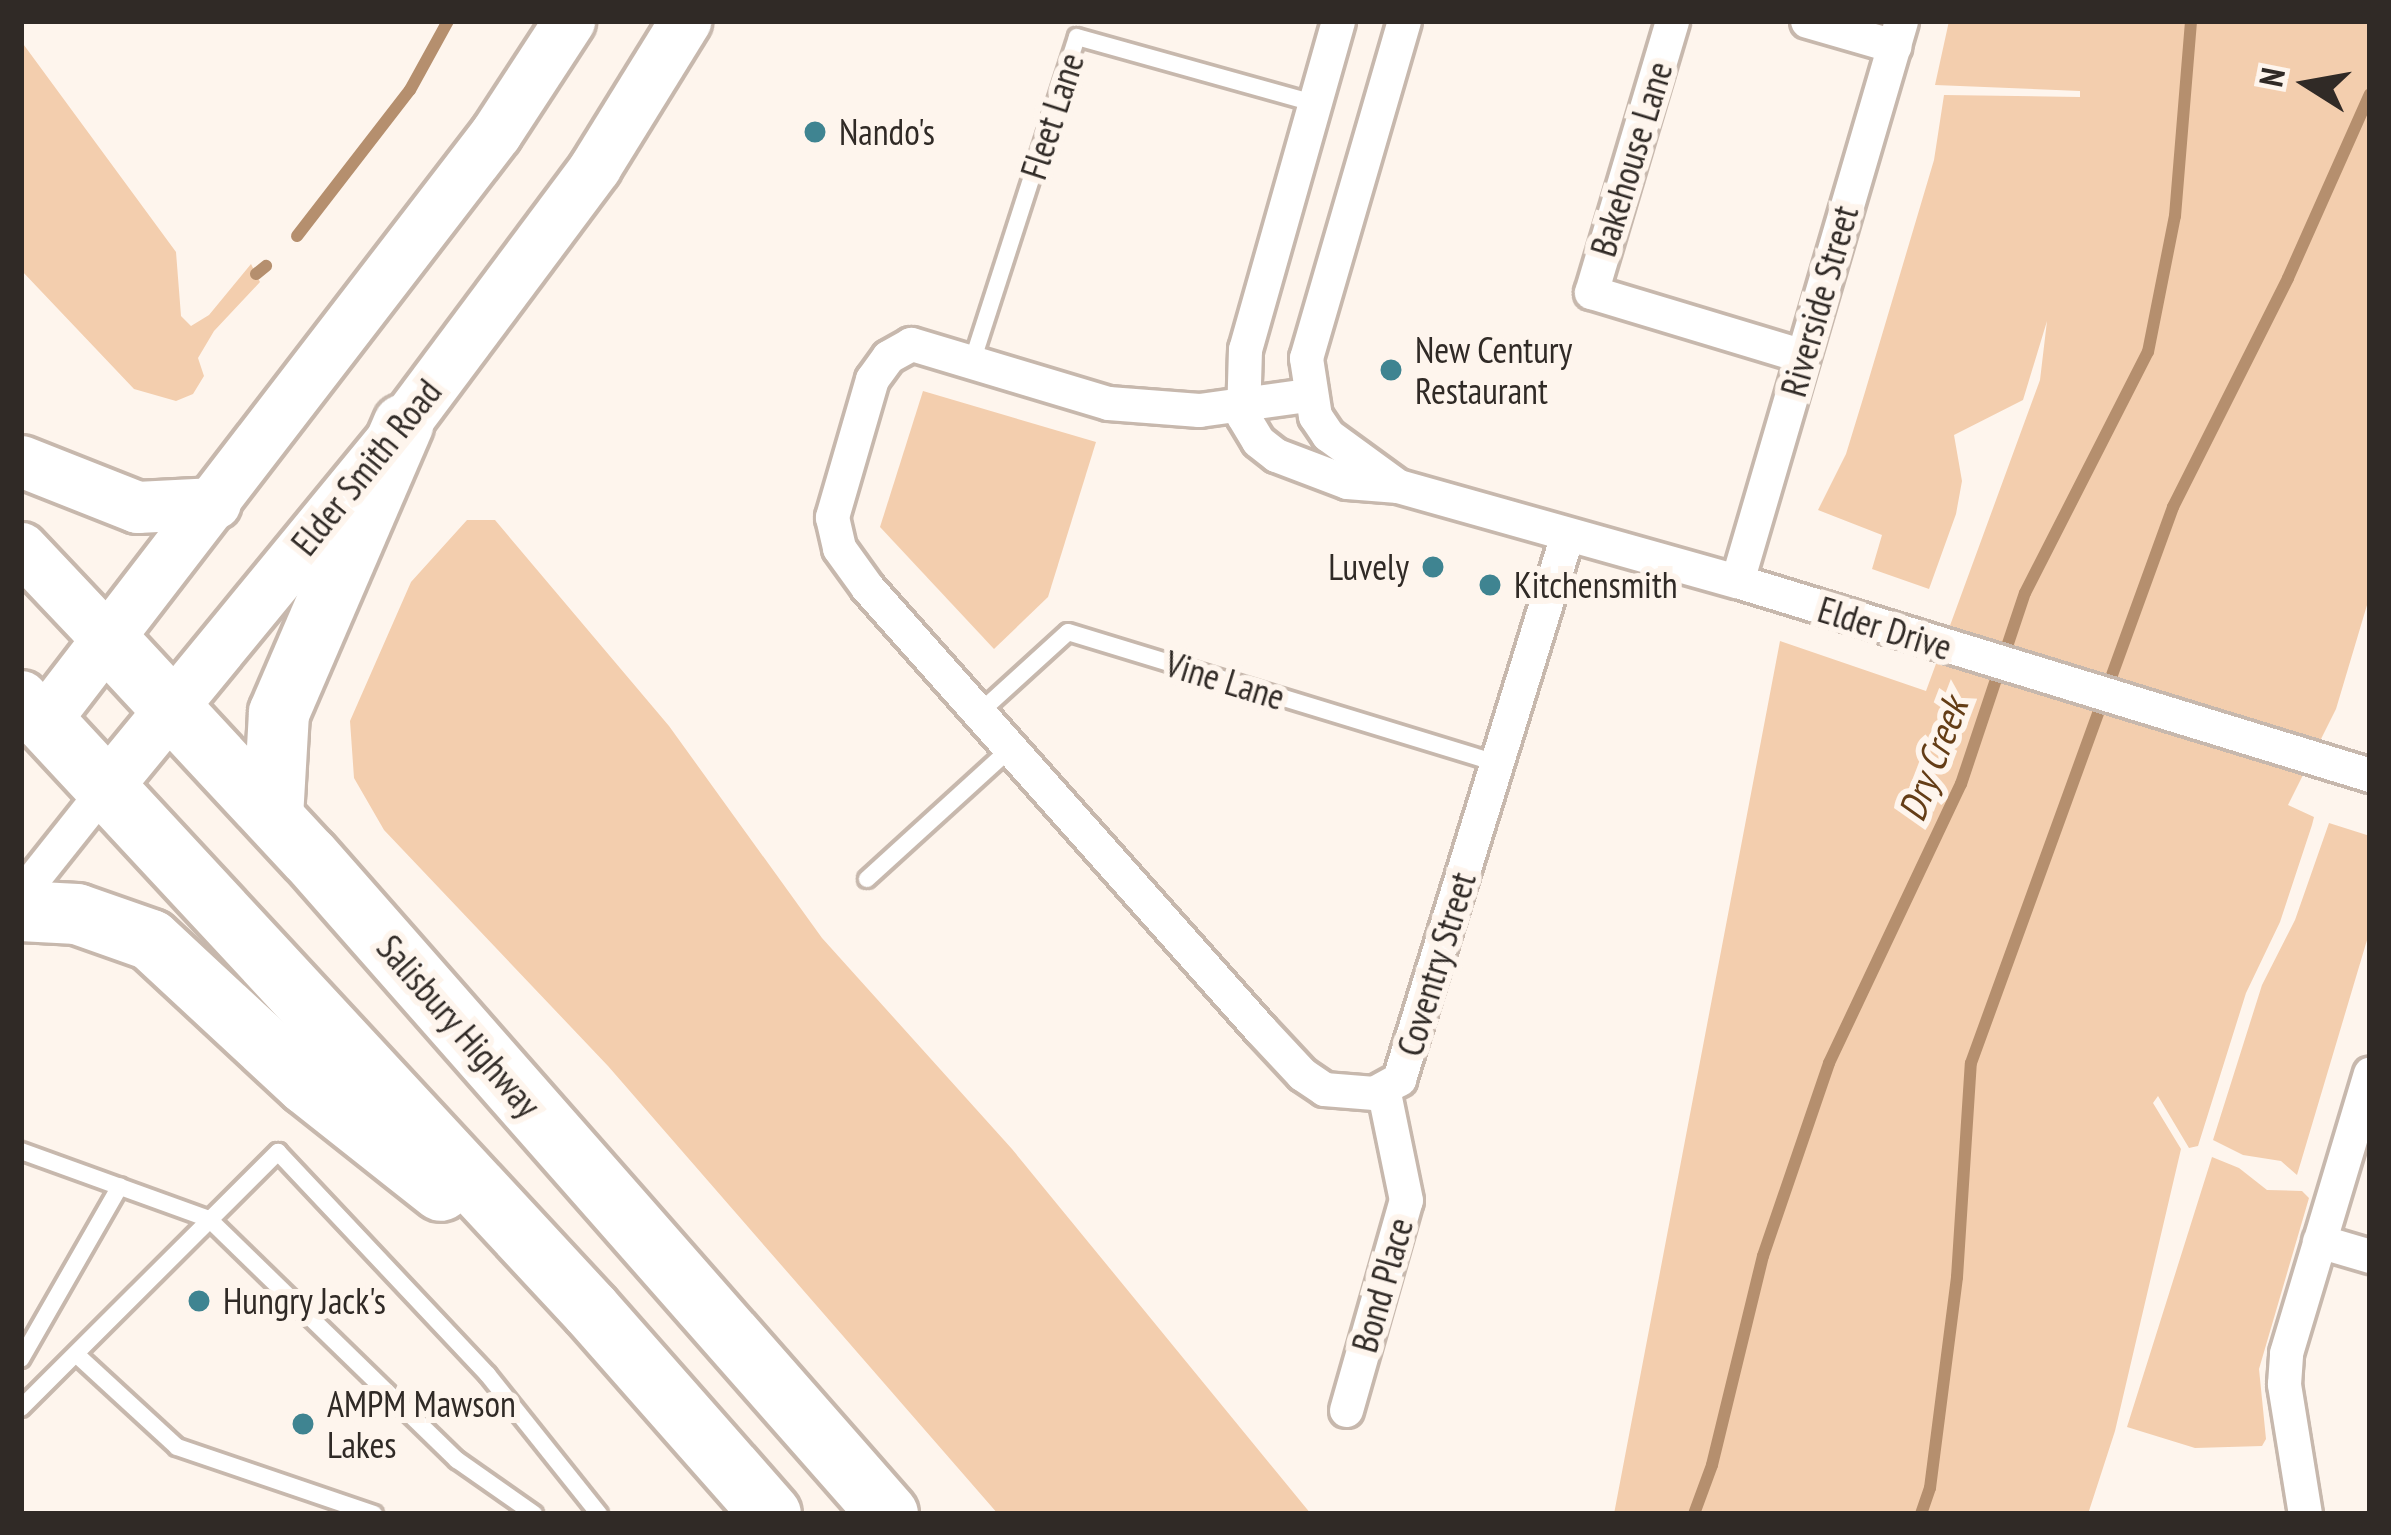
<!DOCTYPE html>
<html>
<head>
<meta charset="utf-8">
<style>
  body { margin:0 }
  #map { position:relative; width:2391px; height:1535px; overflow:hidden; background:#fef5ed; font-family:"PT Sans Narrow",sans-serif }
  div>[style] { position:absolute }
  .green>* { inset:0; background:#f3ceae }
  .stream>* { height:12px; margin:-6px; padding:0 6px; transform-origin:6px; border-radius:6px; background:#b58f6e }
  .roads { filter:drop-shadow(3px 0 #c7b8ad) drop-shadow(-3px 0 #c7b8ad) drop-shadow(0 3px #c7b8ad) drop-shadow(0 -3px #c7b8ad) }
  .lane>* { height:16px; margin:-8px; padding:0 8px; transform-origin:8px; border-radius:8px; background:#fff }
  .street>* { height:33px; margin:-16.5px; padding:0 16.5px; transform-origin:16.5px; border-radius:16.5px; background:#fff }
  .primary>* { height:51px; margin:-25.5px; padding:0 25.5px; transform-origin:25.5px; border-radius:25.5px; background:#fff }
  .highway>* { height:60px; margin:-30px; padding:0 30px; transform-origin:30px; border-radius:30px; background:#fff }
  .dots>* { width:33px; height:33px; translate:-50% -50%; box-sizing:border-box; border:6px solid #fef5ed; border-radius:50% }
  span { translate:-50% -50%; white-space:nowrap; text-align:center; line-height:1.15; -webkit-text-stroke:12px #fef5ed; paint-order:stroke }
  .street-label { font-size:36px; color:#302a26 }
  .poi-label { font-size:36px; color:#302a26 }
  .left { translate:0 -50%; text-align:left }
  .right { translate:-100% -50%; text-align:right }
  .water-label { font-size:39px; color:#643d16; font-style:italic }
  .frame { position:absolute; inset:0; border:24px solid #302a26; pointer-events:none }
  .north { position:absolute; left:2247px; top:24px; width:120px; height:120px; -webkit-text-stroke:9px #fef5ed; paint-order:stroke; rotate:281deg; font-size:33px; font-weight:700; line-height:48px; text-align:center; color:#302a26 }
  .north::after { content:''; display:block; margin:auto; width:42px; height:54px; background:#302a26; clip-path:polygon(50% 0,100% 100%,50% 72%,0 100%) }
</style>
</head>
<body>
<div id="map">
  <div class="green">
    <div style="clip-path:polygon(1949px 21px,2370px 21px,2370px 595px,2336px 709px,2288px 805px,2314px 817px,2312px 825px,2280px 922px,2246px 993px,2198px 1146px,2189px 1148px,2158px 1096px,2153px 1103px,2181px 1149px,2115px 1431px,2088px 1514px,1614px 1514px,1780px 641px,1926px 691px,2040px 380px,2047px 321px,2023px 400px,1954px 435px,1962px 481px,1956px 514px,1929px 589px,1872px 569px,1882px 535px,1818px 510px,1846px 454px,1865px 392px,1934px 160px,1944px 95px,2080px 97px,2080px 91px,1935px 85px)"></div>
    <div style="clip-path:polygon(21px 41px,176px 252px,181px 316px,191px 326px,209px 315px,251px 264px,260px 282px,214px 331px,198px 358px,204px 376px,193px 394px,176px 401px,134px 389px,21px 270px)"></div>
    <div style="clip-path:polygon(923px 391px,1096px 442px,1048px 597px,994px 649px,880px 527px)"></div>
    <div style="clip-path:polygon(467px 520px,495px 520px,669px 726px,822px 938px,1012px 1149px,1311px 1514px,998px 1514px,608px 1066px,384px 830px,354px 778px,350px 721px,411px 582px)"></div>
    <div style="clip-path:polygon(2329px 823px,2370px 836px,2370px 930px,2297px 1175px,2281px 1161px,2243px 1155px,2213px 1140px,2262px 985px,2295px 920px)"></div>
    <div style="clip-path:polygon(2212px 1157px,2239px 1168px,2267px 1190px,2302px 1191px,2309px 1198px,2259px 1369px,2266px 1439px,2262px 1446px,2195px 1448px,2127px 1427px)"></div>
  </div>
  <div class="stream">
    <div style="left:297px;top:236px;width:185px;rotate:-52.3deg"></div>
    <div style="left:410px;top:90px;width:79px;rotate:-61.2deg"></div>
    <div style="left:256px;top:274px;width:13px;rotate:-39deg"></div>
    <div style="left:1694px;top:1514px;width:52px;rotate:-69.8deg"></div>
    <div style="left:1712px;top:1465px;width:215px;rotate:-76.3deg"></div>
    <div style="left:1763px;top:1256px;width:204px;rotate:-71.1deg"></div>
    <div style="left:1829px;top:1063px;width:309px;rotate:-64.7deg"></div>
    <div style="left:1961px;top:784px;width:201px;rotate:-71.5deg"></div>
    <div style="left:2025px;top:593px;width:271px;rotate:-63deg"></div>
    <div style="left:2148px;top:352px;width:139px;rotate:-78.8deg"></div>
    <div style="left:2175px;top:216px;width:196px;rotate:-85.3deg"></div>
    <div style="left:1921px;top:1514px;width:28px;rotate:-71deg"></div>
    <div style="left:1930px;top:1488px;width:213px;rotate:-82.7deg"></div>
    <div style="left:1957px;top:1277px;width:214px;rotate:-86.3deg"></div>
    <div style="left:1971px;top:1063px;width:592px;rotate:-70.03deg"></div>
    <div style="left:2173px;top:507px;width:256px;rotate:-63.3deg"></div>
    <div style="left:2288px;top:278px;width:201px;rotate:-66deg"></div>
  </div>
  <div class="roads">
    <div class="lane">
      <div style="left:973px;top:359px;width:338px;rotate:-72.1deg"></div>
      <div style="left:1077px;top:37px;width:245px;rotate:15.6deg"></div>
      <div style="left:979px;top:713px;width:120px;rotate:-42.3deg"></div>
      <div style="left:1068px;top:632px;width:449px;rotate:17deg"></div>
      <div style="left:867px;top:879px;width:193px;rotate:-42.3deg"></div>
      <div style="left:21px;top:1151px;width:200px;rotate:19.9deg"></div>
      <div style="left:209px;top:1219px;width:346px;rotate:44.2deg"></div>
      <div style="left:457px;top:1460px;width:94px;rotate:35deg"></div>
      <div style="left:76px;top:1354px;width:137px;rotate:42.6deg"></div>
      <div style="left:177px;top:1447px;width:208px;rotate:18.8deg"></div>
      <div style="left:21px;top:1359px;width:199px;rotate:-60.2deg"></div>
      <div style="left:21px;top:1408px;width:363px;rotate:-44.9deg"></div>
      <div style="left:278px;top:1152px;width:306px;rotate:46.7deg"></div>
      <div style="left:488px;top:1375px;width:178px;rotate:51.4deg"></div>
    </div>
    <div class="street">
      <div style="left:1338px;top:21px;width:341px;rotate:105.8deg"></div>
      <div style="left:1245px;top:349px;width:67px;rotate:91.7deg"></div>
      <div style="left:1243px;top:416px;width:29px;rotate:59deg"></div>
      <div style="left:1258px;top:441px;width:23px;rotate:38deg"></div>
      <div style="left:1276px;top:455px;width:76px;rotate:20.8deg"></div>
      <div style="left:1347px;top:482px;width:51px;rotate:4.5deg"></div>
      <div style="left:1398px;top:486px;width:352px;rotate:15.7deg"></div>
      <div style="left:1737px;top:581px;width:662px;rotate:17.04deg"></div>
      <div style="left:1672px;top:21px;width:283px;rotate:106.6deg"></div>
      <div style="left:1591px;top:292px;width:221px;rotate:16.8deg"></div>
      <div style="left:1807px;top:21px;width:91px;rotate:16deg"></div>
      <div style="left:1307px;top:395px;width:109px;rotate:172.1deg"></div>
      <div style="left:1199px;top:410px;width:91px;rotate:-175.6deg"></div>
      <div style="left:1108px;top:403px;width:206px;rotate:-163.3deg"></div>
      <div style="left:911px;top:344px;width:26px;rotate:151deg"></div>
      <div style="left:888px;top:357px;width:27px;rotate:126deg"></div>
      <div style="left:872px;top:379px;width:144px;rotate:106.2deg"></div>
      <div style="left:832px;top:517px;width:32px;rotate:77deg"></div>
      <div style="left:839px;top:548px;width:48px;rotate:54.3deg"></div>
      <div style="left:867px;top:587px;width:591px;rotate:48.36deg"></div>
      <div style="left:1260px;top:1029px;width:62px;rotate:47deg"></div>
      <div style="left:1302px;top:1074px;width:27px;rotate:34deg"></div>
      <div style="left:1324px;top:1089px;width:50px;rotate:4.6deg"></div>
      <div style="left:1374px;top:1093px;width:29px;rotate:-29deg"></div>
      <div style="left:1399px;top:1079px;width:569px;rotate:-72.84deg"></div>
      <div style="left:1398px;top:486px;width:87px;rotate:-143.9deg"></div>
      <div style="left:1328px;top:435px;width:23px;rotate:-124deg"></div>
      <div style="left:1315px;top:416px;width:59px;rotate:-98.8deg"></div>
      <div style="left:1306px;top:358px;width:351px;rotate:-73.8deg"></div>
      <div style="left:1737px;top:581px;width:584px;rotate:-73.68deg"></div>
      <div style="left:21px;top:894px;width:137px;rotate:-51.5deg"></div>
      <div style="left:2319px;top:1241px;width:53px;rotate:16.4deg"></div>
      <div style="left:1346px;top:1410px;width:218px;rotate:-74.1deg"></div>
      <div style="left:1406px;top:1200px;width:114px;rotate:-101.6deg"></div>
      <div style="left:2305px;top:1514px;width:132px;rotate:-99.2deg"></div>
      <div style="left:2284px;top:1384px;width:31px;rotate:-86deg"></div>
      <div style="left:2286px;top:1353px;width:292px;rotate:-73.3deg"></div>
    </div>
    <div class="primary">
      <div style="left:21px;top:461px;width:125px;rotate:21.6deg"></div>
      <div style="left:137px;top:507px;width:78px;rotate:-2.9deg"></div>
      <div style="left:21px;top:548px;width:127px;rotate:46.6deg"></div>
      <div style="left:21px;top:696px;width:34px;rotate:47deg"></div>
      <div style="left:44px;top:721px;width:742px;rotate:-52.45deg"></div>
      <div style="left:496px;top:133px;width:134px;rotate:-56.9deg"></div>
      <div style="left:106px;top:787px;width:468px;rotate:-50.6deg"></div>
      <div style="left:403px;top:425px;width:322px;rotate:-53.3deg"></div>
      <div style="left:595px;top:167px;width:172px;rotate:-58.3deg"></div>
    </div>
    <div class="highway">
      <div style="left:108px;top:640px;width:296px;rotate:47.1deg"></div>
      <div style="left:310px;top:857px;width:875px;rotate:48.66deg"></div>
      <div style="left:44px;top:721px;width:804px;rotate:47.12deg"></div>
      <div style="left:591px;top:1310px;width:272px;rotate:48.6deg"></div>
      <div style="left:273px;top:817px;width:104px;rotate:-86.7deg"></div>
      <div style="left:279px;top:713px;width:314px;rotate:-66.7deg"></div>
      <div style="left:21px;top:911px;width:56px;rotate:3.1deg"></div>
      <div style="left:77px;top:914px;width:78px;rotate:19.4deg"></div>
      <div style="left:151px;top:940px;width:212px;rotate:42.9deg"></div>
      <div style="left:306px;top:1084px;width:172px;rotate:38.4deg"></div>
    </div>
  </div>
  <div class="dots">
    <div style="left:815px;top:132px;background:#3f8491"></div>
    <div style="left:1391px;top:370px;background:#3f8491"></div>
    <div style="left:1433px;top:567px;background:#3f8491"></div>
    <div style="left:1490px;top:585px;background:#3f8491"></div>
    <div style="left:199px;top:1301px;background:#3f8491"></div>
    <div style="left:303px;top:1424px;background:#3f8491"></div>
  </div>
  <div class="street-label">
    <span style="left:1052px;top:116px;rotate:-72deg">Fleet Lane</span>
    <span style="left:1631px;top:159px;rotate:-73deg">Bakehouse Lane</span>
    <span style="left:1819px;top:301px;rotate:-74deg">Riverside Street</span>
    <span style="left:366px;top:467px;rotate:-51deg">Elder Smith Road</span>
    <span style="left:1885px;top:628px;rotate:17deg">Elder Drive</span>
    <span style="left:1225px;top:680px;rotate:17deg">Vine Lane</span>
    <span style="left:1436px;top:964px;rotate:-73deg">Coventry Street</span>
    <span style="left:459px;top:1026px;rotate:49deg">Salisbury Highway</span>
    <span style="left:1382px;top:1285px;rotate:-74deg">Bond Place</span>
  </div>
  <div class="poi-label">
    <span class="left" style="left:839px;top:132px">Nando's</span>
    <span class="left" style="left:1415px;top:370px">New Century<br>Restaurant</span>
    <span class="right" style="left:1409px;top:567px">Luvely</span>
    <span class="left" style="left:1514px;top:585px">Kitchensmith</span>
    <span class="left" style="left:223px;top:1301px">Hungry Jack's</span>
    <span class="left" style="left:327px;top:1424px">AMPM Mawson<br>Lakes</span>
  </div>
  <div class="water-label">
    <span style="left:1933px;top:759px;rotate:-69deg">Dry Creek</span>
  </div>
  <div class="frame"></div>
  <div class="north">N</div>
</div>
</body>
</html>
